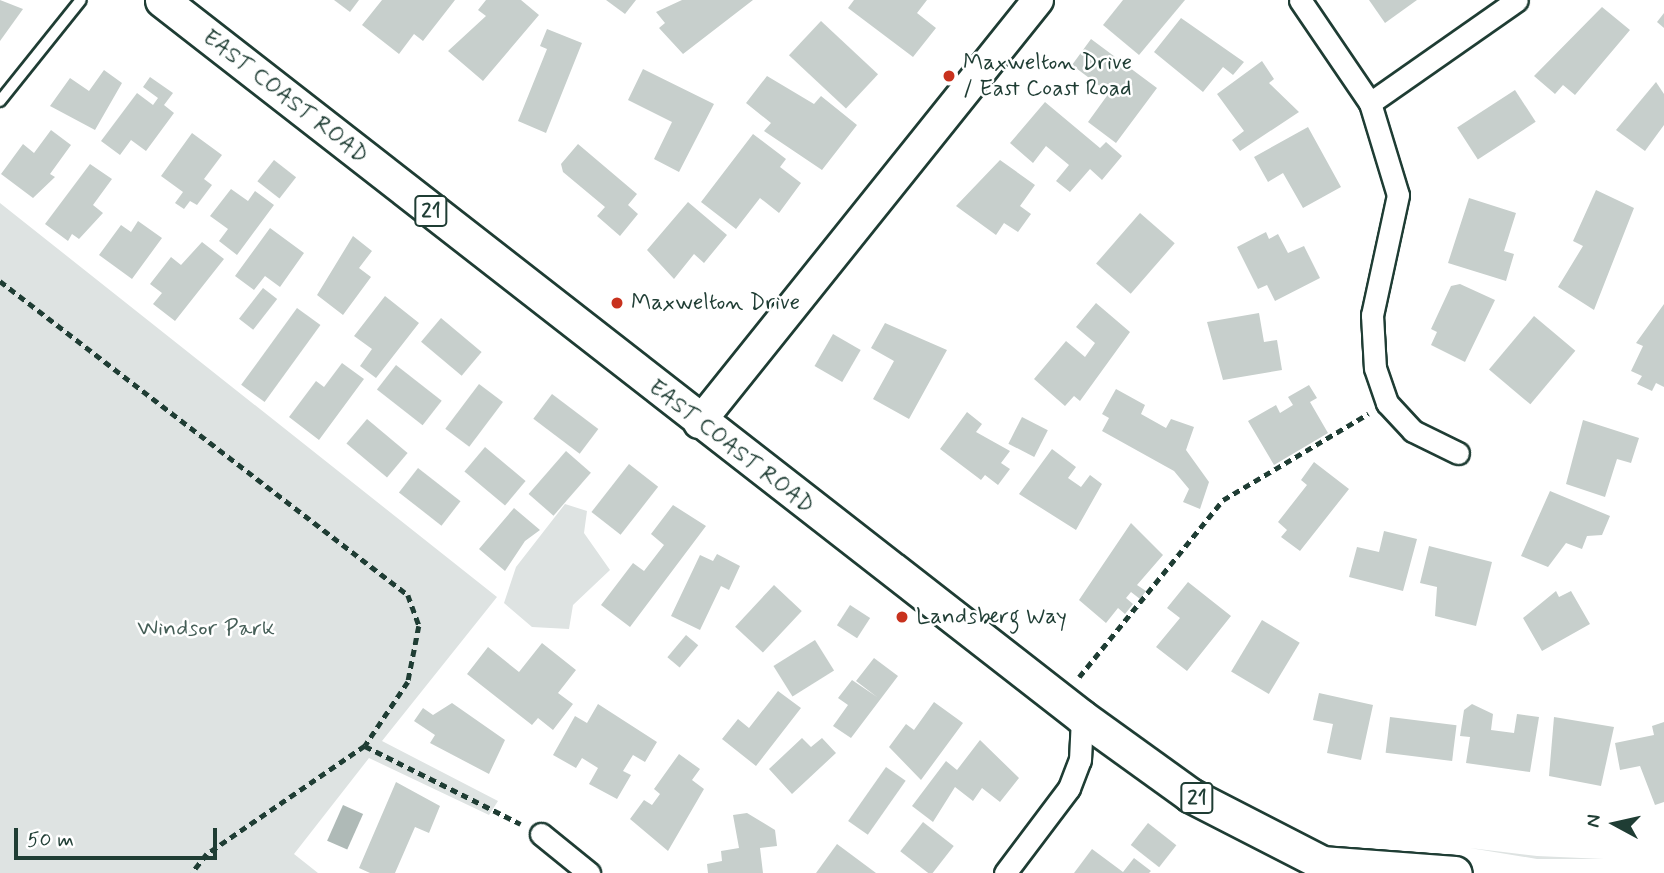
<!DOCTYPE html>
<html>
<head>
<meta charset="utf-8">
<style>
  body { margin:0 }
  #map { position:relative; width:1664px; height:873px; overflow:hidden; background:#fff; font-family:Mynerve,sans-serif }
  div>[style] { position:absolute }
  .green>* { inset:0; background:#dee3e2 }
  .water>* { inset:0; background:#afbab7; transform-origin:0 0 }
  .building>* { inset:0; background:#c7cfcc; transform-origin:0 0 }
  .path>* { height:4.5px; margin-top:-2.25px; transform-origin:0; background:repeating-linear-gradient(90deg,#1f3d34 0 7px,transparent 0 12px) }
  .roads { filter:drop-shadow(2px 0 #1f3d34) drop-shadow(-2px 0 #1f3d34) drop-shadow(0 2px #1f3d34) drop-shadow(0 -2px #1f3d34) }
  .lane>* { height:10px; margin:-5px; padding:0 5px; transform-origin:5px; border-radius:5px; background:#fff }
  .street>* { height:21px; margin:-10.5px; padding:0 10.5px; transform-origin:10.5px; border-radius:10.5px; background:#fff }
  .secondary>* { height:30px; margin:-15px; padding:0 15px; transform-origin:15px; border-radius:15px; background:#fff }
  .primary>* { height:33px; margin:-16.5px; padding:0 16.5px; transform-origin:16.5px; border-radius:16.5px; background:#fff }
  .dots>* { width:19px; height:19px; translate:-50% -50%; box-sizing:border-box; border:4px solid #fff; border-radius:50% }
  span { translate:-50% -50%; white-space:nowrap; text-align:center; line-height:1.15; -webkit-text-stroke:5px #fff; paint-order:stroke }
  .shield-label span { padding:2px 5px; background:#fff; border:2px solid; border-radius:5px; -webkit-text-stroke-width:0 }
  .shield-label { font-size:21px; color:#1f3d34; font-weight:700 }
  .poi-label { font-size:23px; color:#1f3d34 }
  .left { translate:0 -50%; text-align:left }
  .street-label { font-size:23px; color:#1f3d34 }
  .park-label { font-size:23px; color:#455e57 }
  .north { position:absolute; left:1580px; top:789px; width:70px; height:70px; -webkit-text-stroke:5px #fff; paint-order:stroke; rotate:278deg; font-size:19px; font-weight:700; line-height:28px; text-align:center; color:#1f3d34 }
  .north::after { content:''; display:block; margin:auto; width:24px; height:32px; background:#1f3d34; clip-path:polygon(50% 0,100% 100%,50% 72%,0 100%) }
  .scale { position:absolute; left:14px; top:828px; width:203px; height:32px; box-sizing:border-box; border:4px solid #1f3d34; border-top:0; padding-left:9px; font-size:21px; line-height:24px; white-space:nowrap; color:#1f3d34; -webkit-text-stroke:5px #fff; paint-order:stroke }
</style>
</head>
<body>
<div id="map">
  <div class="green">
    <div style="clip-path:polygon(0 203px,497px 597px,382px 741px,498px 801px,489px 815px,369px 758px,294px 854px,318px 873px,0 873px)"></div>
    <div style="clip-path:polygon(565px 504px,587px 511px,584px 533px,610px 570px,573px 605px,569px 629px,532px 627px,504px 603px,516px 567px)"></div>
    <div style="clip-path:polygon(1470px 848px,1537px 856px,1604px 859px,1537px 859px)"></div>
  </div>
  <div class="water">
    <div style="left:343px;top:805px;width:22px;height:39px;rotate:24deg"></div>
  </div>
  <div class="building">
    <div style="clip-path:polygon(0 0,23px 9px,0 41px)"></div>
    <div style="clip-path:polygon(334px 0,359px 0,350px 12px)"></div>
    <div style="clip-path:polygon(382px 0,455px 0,423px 41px,414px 34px,399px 54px,362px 25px)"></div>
    <div style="clip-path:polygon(486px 0,521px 0,539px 15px,483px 81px,448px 51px,486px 16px,478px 10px)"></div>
    <div style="clip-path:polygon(606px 0,636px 0,625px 14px)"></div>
    <div style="clip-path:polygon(682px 0,753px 0,683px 54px,659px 28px,665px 23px,656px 12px)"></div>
    <div style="clip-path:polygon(854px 0,927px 0,917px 13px,936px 28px,913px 57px,848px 8px)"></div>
    <div style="clip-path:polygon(1123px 0,1185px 0,1139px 55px,1103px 25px)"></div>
    <div style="clip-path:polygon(1369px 0,1417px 0,1385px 23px)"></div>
    <div style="clip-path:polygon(1602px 7px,1630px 30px,1575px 95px,1563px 85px,1555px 94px,1534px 76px)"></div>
    <div style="clip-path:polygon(1664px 13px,1664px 28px,1657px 22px)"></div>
    <div style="clip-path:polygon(1181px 18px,1244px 62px,1233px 75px,1223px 67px,1203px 92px,1154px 52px)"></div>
    <div style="left:821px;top:21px;width:78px;height:47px;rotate:43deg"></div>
    <div style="clip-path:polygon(547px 29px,582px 43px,546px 133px,518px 121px,547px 49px,540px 46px)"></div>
    <div style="clip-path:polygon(1091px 39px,1157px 88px,1116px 143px,1088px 122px,1109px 93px,1072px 65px)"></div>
    <div style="clip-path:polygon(1262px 61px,1274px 79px,1269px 83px,1299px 112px,1240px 151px,1232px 140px,1244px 131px,1217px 94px)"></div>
    <div style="clip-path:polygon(643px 69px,714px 104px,679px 172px,654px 159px,672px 122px,628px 100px)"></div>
    <div style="clip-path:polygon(104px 70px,122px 83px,95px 130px,50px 106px,70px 78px,89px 91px)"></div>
    <div style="clip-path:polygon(767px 76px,814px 104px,821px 96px,857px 125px,822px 170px,764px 131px,771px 123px,746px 103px)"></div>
    <div style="clip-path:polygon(150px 77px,173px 93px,164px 105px,174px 113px,146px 151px,131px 140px,120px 155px,101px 141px,137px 93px,153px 105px,158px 98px,143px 87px)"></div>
    <div style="clip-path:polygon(1656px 82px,1664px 94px,1664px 125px,1645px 151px,1616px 130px)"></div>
    <div style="left:1515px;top:90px;width:38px;height:69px;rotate:57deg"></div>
    <div style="clip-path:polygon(1045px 102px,1100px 148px,1106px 142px,1122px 156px,1102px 180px,1090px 169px,1070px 192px,1056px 181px,1069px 165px,1046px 146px,1033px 163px,1010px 143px)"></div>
    <div style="clip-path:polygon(1308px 127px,1341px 187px,1303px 208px,1283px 173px,1268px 182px,1254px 157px)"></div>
    <div style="clip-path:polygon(51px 130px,71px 145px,50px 174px,55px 177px,33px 198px,1px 174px,23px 144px,34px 153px)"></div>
    <div style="clip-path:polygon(192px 133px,222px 155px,204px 179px,212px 185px,197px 205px,190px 201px,184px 209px,175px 203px,183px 192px,161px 176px)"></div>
    <div style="clip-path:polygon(753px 134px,786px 159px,780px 167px,801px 183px,779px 213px,760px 198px,736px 229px,701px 202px)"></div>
    <div style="clip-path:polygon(578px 144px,637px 194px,628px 205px,638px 214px,620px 236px,597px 216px,605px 207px,563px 172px,561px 164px)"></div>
    <div style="left:274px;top:160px;width:28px;height:27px;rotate:38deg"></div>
    <div style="clip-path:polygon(1000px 160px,1035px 185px,1020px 206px,1031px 214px,1018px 232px,1004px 223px,996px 235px,956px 206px)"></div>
    <div style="clip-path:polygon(90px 164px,112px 179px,93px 205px,103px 213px,79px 239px,72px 234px,68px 241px,45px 224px)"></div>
    <div style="clip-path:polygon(231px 189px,248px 201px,255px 191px,274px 205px,237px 255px,219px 241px,228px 229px,210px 216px)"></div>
    <div style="clip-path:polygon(1596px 190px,1634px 208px,1594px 310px,1558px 287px,1583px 246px,1573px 241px)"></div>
    <div style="clip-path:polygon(1469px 198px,1516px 213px,1504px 251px,1514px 254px,1506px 281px,1448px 263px)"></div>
    <div style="clip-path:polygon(688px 202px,727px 235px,704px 263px,694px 254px,674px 279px,647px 250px)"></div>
    <div style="left:1140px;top:213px;width:46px;height:67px;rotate:41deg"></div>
    <div style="clip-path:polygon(138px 221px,162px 238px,132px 279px,99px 255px,121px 225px,131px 232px)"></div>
    <div style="clip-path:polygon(270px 228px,304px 253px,280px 287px,265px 276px,254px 290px,235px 276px)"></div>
    <div style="clip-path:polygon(1266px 232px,1269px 239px,1278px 234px,1288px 253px,1304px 246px,1320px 278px,1275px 301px,1267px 285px,1258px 289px,1237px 247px)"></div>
    <div style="clip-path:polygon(353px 236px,372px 251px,359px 268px,371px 277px,343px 315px,317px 295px)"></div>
    <div style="clip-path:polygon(202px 242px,224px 259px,175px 321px,153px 304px,162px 293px,150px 284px,171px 257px,181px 265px)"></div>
    <div style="clip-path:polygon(1460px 284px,1495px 300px,1465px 362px,1431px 345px,1437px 332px,1431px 329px,1451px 286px)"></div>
    <div style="left:263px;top:288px;width:18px;height:39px;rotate:38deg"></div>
    <div style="clip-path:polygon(385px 296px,419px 323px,376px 378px,360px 366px,372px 349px,354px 336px)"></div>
    <div style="clip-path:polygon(1096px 303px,1130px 332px,1080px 401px,1074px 396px,1065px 406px,1034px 379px,1066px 341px,1085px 357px,1095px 343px,1076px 327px)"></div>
    <div style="clip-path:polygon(1664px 304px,1664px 387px,1656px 383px,1652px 391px,1637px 384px,1642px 376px,1631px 371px,1643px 346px,1636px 343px)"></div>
    <div style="left:297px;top:308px;width:29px;height:95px;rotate:36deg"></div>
    <div style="clip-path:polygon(1259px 313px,1264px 342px,1277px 340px,1282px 370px,1223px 380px,1207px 322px)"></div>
    <div style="left:1534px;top:316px;width:54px;height:70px;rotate:40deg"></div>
    <div style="left:441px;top:318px;width:53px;height:31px;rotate:40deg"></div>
    <div style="clip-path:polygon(885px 323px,947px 350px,909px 419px,873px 399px,894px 361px,871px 348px)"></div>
    <div style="left:833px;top:334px;width:32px;height:37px;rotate:30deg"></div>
    <div style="clip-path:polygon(342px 363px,364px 379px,319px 440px,289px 417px,316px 381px,324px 387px)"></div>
    <div style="left:396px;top:365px;width:58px;height:31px;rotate:38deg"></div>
    <div style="left:479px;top:384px;width:30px;height:56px;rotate:37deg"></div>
    <div style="clip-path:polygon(1309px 385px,1317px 398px,1310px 402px,1328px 433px,1274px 465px,1248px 421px,1276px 405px,1280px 413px,1293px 405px,1288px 397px)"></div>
    <div style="clip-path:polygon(1116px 389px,1145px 405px,1141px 414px,1166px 428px,1171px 419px,1194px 427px,1186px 450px,1209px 482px,1200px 509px,1183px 502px,1189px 489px,1174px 471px,1102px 431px,1109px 418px,1102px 414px)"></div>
    <div style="left:552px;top:394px;width:58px;height:31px;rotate:37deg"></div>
    <div style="clip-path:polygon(967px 412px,982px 424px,976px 432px,1010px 451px,1001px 463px,1010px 469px,998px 485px,985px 475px,981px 480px,940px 449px)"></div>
    <div style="left:1022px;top:417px;width:29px;height:30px;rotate:27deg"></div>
    <div style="left:367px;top:419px;width:53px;height:32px;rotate:40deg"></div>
    <div style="clip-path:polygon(1583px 420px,1639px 438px,1631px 463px,1617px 459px,1605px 497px,1566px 484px)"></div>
    <div style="left:485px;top:447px;width:53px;height:32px;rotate:40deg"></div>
    <div style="clip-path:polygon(1052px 449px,1076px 467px,1068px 478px,1081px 487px,1090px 475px,1102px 484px,1076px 530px,1019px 494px)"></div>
    <div style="left:566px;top:451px;width:33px;height:57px;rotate:41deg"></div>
    <div style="clip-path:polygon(1314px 462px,1349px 489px,1300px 551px,1281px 537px,1287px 530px,1278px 522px,1307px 485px,1301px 480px)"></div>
    <div style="left:629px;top:464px;width:37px;height:61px;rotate:38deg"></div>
    <div style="left:418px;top:468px;width:54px;height:31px;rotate:38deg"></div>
    <div style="clip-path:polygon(1550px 491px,1610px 516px,1602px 535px,1587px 536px,1582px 549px,1566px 543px,1548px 567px,1521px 556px)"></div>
    <div style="clip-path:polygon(673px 505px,706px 526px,630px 627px,601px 605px,633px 563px,644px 571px,664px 545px,651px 534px)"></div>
    <div style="clip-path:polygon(514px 508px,540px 530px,525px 541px,505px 571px,479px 549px)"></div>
    <div style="clip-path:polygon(1131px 523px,1163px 555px,1137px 585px,1146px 591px,1140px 599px,1131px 592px,1126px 598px,1133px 604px,1125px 614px,1118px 608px,1106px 623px,1079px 600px)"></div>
    <div style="clip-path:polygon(1384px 531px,1417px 539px,1403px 591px,1349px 577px,1357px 547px,1379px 552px)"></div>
    <div style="clip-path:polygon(1429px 546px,1492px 562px,1476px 626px,1435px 616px,1437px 587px,1420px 583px)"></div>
    <div style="clip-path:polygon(717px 554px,740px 566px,729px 590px,721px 586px,700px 630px,671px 616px,700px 555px,713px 561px)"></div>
    <div style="clip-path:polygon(1188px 582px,1231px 616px,1187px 671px,1156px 647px,1180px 618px,1167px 608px)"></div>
    <div style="left:774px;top:585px;width:38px;height:57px;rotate:43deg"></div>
    <div style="clip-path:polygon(1556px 591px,1559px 597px,1571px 591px,1590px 624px,1542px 651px,1523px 618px)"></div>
    <div style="left:850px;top:605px;width:24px;height:24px;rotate:33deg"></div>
    <div style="left:1262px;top:620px;width:44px;height:60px;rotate:31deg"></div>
    <div style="left:686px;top:635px;width:16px;height:29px;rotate:40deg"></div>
    <div style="left:815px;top:640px;width:36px;height:49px;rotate:58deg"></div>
    <div style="clip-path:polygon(542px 643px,576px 670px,558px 693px,573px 704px,553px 730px,538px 718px,532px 725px,467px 674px,488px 647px,519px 672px)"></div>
    <div style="clip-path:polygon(874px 658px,898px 676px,851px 738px,833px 726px,848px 705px,838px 698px,852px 680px,877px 697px,856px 681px)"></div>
    <div style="clip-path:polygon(778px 691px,801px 708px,756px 766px,722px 739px,738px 719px,749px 728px)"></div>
    <div style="clip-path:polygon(1319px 693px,1373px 705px,1361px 760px,1327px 753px,1333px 724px,1313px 720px)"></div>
    <div style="clip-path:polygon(934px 702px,963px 723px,921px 780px,889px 747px,906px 724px,914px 730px)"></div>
    <div style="clip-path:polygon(452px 703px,505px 740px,489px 774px,430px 743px,435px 735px,414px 721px,423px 708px,433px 715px)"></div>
    <div style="clip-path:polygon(598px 704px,657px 742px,645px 762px,633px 755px,623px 771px,631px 775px,617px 799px,589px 784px,598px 768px,582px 758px,576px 768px,553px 755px,575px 716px,587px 723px)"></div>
    <div style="clip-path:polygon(1472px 704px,1493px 714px,1491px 730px,1514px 733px,1517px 714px,1539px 717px,1530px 772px,1466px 763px,1470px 737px,1460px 736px,1464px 710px)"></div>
    <div style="left:1390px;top:717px;width:67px;height:36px;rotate:7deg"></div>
    <div style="clip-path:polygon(1554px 717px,1614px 727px,1601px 786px,1549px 776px)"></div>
    <div style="clip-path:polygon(1664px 722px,1664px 802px,1655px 805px,1640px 766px,1620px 770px,1615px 743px,1654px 735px,1652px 726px)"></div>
    <div style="clip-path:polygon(802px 738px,811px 747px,822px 738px,836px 753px,792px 794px,769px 769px)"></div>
    <div style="clip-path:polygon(980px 740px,1019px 778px,1000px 802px,982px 788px,973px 801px,955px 787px,933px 822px,912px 806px,946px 761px,957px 770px)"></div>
    <div style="clip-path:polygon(679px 754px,700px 769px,692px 780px,704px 789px,668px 851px,630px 819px,644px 800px,652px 805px,660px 794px,654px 789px)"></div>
    <div style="left:886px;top:767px;width:24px;height:66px;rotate:35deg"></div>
    <div style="clip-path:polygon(396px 782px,440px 806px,429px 833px,415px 827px,395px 873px,370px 873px,359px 868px)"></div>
    <div style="clip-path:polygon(747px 813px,775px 830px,777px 846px,760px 848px,763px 873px,708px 873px,707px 864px,722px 861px,721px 851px,739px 848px,733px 815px)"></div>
    <div style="left:923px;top:822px;width:39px;height:37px;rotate:38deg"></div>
    <div style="left:1148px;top:823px;width:36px;height:28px;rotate:38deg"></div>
    <div style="clip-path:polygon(837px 844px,876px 873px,816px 873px)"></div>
    <div style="clip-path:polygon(1092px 849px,1123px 872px,1134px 858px,1151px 871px,1149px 873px,1074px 873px)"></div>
  </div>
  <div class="path">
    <div style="left:0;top:281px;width:515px;rotate:37.58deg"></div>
    <div style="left:408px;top:595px;width:33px;rotate:70deg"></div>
    <div style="left:419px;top:626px;width:57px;rotate:101.1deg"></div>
    <div style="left:408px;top:682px;width:77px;rotate:123.9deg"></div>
    <div style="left:365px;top:746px;width:191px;rotate:145.6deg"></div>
    <div style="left:207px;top:854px;width:24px;rotate:128deg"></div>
    <div style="left:1079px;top:677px;width:228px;rotate:-50.9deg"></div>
    <div style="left:1223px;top:500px;width:169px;rotate:-30.7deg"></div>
    <div style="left:365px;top:746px;width:174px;rotate:26.6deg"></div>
  </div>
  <div class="roads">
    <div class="lane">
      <div style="left:0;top:101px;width:129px;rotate:-51.3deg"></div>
    </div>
    <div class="street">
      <div style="left:1300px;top:0;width:125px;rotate:55.8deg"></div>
      <div style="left:1370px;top:103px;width:96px;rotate:73.1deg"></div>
      <div style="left:1398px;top:195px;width:123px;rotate:102.2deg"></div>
      <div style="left:1372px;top:315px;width:53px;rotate:86.8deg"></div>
      <div style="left:1375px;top:368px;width:37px;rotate:71deg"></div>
      <div style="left:1387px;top:403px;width:38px;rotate:47deg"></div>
      <div style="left:1413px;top:431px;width:50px;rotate:26.1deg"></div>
      <div style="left:1370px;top:103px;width:179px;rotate:-35deg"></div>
      <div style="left:541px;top:834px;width:62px;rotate:39.1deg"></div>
      <div style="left:1005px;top:873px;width:106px;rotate:-53deg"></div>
      <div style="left:1069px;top:788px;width:30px;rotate:-69deg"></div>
      <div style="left:1080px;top:760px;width:43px;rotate:-87.3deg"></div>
    </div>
    <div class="secondary">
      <div style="left:699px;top:423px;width:542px;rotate:-51.29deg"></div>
    </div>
    <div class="primary">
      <div style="left:162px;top:0;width:1166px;rotate:37.93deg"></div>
      <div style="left:1082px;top:717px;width:133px;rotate:35.8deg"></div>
      <div style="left:1190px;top:795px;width:171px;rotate:27.2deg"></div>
      <div style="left:1321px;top:863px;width:134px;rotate:4.3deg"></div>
    </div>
  </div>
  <div class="dots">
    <div style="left:949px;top:76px;background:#c8321e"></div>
    <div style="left:617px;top:303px;background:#c8321e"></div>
    <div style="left:902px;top:617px;background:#c8321e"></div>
  </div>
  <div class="shield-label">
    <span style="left:431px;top:211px">21</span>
    <span style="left:1197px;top:798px">21</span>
  </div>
  <div class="poi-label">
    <span class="left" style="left:963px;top:76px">Maxwelton Drive<br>/ East Coast Road</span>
    <span class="left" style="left:631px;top:303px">Maxwelton Drive</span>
    <span class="left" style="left:916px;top:617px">Landsberg Way</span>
  </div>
  <div class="street-label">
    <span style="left:285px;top:97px;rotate:38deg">EAST COAST ROAD</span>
    <span style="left:731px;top:447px;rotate:38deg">EAST COAST ROAD</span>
  </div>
  <div class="park-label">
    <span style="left:206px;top:629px">Windsor Park</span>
  </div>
  <div class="north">N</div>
  <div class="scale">50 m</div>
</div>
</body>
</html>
